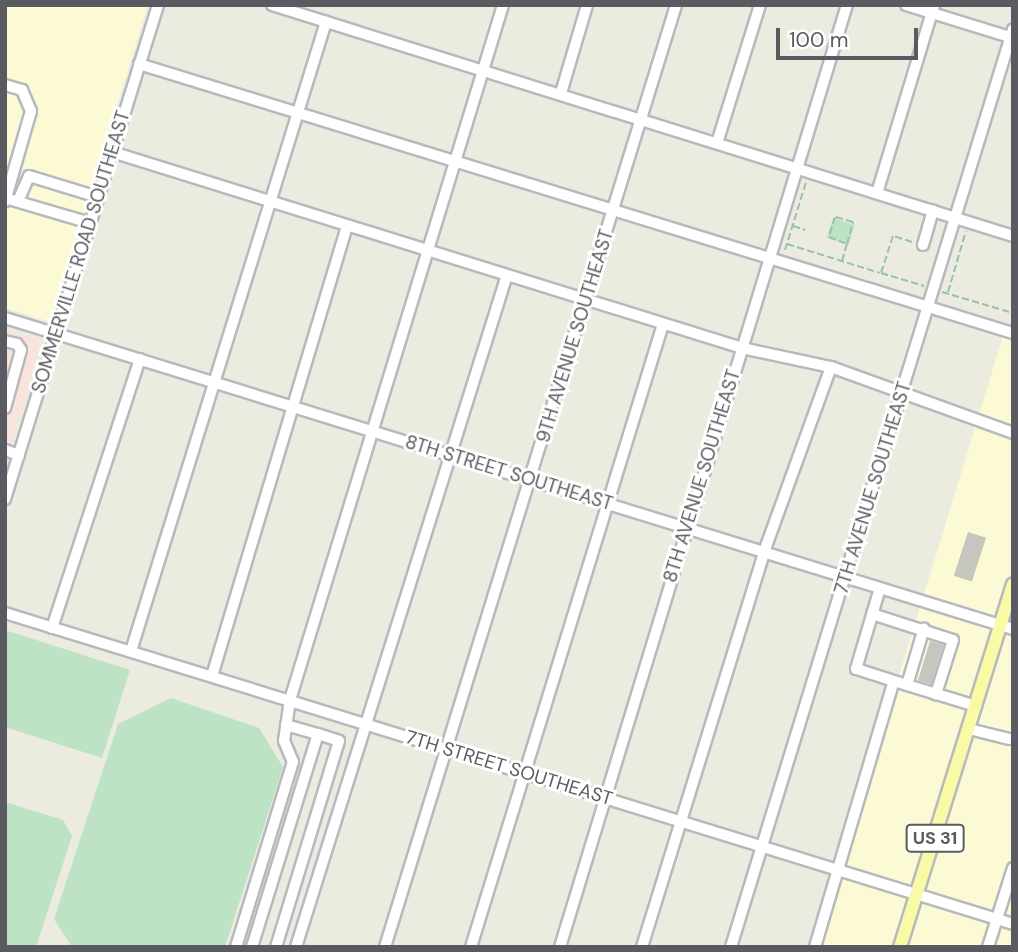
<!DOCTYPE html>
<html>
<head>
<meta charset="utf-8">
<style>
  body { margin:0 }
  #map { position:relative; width:1018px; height:952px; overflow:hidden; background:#ebebe0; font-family:"DM Sans",sans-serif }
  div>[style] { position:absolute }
  .commercial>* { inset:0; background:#fbfad5 }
  .medical>* { inset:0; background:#f9e4dc }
  .green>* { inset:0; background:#bee2c4; transform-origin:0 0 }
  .building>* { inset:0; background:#c6c5be; transform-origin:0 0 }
  .path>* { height:2px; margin-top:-1px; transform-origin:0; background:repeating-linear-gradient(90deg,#98c2ac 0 7px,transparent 0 10.5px) }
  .roads { filter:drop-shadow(2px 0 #b8b9bf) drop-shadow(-2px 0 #b8b9bf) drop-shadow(0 2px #b8b9bf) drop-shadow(0 -2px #b8b9bf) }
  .minor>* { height:10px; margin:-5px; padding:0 5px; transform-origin:5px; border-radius:5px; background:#fff }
  .major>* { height:12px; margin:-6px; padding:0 6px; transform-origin:6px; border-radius:6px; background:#f8faa6 }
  span { translate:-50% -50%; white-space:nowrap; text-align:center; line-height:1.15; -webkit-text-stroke:6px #fff; paint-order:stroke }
  .shield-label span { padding:2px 5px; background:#fff; border:2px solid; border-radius:5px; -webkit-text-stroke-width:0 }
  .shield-label { font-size:18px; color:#595b61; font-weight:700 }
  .street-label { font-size:19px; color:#595b61 }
  .frame { position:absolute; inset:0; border:7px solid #595b61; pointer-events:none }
  .scale { position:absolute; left:776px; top:28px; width:142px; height:32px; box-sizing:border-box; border:4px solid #595b61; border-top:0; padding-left:9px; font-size:21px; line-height:24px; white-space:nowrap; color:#595b61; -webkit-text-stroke:5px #fff; paint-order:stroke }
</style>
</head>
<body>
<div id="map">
  <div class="commercial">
    <div style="clip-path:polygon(5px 5px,148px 5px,51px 322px,5px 308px)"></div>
    <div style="clip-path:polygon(1003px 336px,1013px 339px,1013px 947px,816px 947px)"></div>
  </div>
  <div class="medical">
    <div style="clip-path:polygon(5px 330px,42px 341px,5px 461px)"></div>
  </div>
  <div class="green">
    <div style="left:833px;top:218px;width:23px;height:21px;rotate:18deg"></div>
    <div style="clip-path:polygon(5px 630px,130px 670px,102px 758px,5px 727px)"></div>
    <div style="clip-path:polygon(171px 698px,259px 728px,283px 767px,225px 947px,72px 947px,54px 919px,118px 724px)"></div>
    <div style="clip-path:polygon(5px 802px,63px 820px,72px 836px,36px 947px,5px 947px)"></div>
  </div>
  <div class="building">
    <div style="left:968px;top:532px;width:19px;height:46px;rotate:18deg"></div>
    <div style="left:930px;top:641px;width:14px;height:41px;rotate:17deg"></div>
  </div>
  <div class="path">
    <div style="left:793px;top:226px;width:13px;rotate:18deg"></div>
    <div style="left:912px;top:242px;width:20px;rotate:-162deg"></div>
    <div style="left:893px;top:236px;width:39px;rotate:108deg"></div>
    <div style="left:881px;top:273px;width:45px;rotate:16.8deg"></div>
    <div style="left:787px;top:244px;width:97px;rotate:17.3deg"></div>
    <div style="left:785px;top:250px;width:71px;rotate:-72.8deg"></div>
    <div style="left:842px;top:261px;width:18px;rotate:-74deg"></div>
    <div style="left:847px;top:244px;width:23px;rotate:-75deg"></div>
    <div style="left:853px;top:222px;width:19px;rotate:-164deg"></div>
    <div style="left:835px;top:217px;width:21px;rotate:107deg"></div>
    <div style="left:829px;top:237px;width:19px;rotate:21deg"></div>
    <div style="left:942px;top:292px;width:74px;rotate:16.5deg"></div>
    <div style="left:948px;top:292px;width:64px;rotate:-73.6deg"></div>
  </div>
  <div class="roads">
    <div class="minor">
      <div style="left:272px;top:5px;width:776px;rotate:17.31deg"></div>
      <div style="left:906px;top:5px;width:112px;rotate:17.1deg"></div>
      <div style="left:139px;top:64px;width:914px;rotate:17.11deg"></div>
      <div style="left:5px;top:85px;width:18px;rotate:16deg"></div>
      <div style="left:22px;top:90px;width:23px;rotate:67deg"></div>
      <div style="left:31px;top:111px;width:94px;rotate:106.1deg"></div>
      <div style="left:561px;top:93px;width:92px;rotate:-73.5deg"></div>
      <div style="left:717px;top:143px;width:145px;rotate:-72.7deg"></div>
      <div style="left:112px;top:152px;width:660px;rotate:17.28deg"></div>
      <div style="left:742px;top:348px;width:91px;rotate:12.1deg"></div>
      <div style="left:831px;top:367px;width:194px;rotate:19.9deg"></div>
      <div style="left:877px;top:193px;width:196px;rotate:-73.1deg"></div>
      <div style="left:12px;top:200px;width:81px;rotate:16.4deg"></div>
      <div style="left:18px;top:201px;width:27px;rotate:-66deg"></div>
      <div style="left:29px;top:176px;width:72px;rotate:16.9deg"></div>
      <div style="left:923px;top:245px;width:36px;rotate:-74deg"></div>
      <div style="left:5px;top:318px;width:1055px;rotate:17.15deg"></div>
      <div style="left:5px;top:341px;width:12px;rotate:14deg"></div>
      <div style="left:17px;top:344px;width:7px;rotate:56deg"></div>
      <div style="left:21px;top:350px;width:60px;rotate:105.4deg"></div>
      <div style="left:5px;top:450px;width:15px;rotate:20deg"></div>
      <div style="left:5px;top:499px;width:517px;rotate:-72.79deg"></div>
      <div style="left:5px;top:613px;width:1055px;rotate:17.15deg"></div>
      <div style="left:872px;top:614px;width:85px;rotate:17.8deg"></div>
      <div style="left:953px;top:640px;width:57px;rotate:107.5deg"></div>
      <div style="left:52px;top:628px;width:283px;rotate:-71.9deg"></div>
      <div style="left:131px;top:651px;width:659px;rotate:-72.78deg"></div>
      <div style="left:212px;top:676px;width:470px;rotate:-73.3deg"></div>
      <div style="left:894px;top:681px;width:86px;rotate:17deg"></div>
      <div style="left:907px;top:685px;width:59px;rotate:-73.4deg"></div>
      <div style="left:286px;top:725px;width:33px;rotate:16deg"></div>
      <div style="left:969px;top:729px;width:41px;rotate:14deg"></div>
      <div style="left:236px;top:947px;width:194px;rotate:-72.9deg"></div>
      <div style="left:293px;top:762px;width:23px;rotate:-113deg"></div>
      <div style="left:284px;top:741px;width:41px;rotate:-81.7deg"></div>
      <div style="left:290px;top:700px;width:727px;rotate:-72.96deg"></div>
      <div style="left:252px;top:947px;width:223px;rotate:-72.8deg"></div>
      <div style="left:318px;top:734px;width:22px;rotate:18deg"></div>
      <div style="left:339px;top:741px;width:215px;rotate:107deg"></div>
      <div style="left:296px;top:947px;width:704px;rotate:-72.57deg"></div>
      <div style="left:385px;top:947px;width:986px;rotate:-72.83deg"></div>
      <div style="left:471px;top:947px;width:652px;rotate:-72.87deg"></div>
      <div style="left:560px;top:947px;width:985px;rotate:-73.06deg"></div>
      <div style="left:642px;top:947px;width:413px;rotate:-72.8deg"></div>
      <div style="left:764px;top:552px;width:197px;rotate:-70.1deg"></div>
      <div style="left:731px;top:947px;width:960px;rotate:-72.92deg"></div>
      <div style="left:815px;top:947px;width:277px;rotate:-73.5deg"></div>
      <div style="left:894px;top:681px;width:40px;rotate:-162deg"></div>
      <div style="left:856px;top:669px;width:84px;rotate:-73.5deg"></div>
      <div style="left:988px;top:947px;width:83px;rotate:-72.4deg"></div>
    </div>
    <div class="major">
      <div style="left:900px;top:947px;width:380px;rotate:-72.7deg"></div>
    </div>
  </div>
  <div class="shield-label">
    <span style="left:935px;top:838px">US 31</span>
  </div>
  <div class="street-label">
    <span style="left:81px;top:252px;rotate:-73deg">SOMMERVILLE ROAD SOUTHEAST</span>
    <span style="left:575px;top:336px;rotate:-73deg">9TH AVENUE SOUTHEAST</span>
    <span style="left:509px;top:473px;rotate:17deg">8TH STREET SOUTHEAST</span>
    <span style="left:702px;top:476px;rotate:-73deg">8TH AVENUE SOUTHEAST</span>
    <span style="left:873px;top:488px;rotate:-73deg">7TH AVENUE SOUTHEAST</span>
    <span style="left:509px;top:768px;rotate:17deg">7TH STREET SOUTHEAST</span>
  </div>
  <div class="frame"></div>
  <div class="scale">100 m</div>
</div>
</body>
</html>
